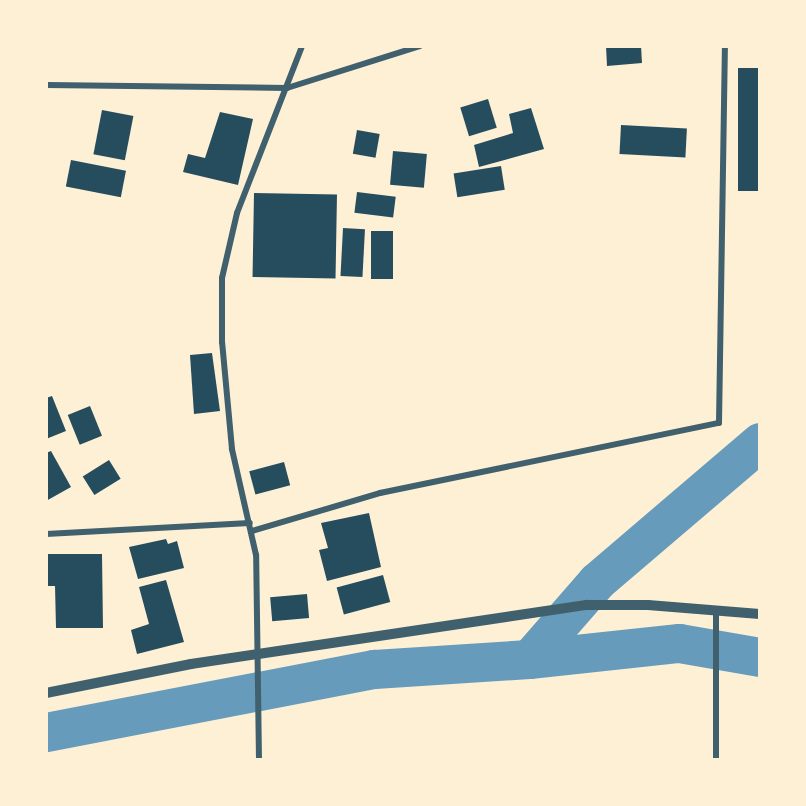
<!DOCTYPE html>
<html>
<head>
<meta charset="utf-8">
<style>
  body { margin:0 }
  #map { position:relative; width:806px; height:806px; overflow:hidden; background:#fdf0d5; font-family:"Source Sans 3",sans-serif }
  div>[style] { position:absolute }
  .river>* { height:39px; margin:-19.5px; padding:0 19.5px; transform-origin:19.5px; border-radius:19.5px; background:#669bbc }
  .building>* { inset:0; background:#264d5e; transform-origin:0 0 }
  .minor>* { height:6px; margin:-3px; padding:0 3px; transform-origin:3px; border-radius:3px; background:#3f606c }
  .tertiary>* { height:10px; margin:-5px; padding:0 5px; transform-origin:5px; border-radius:5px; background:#3f606c }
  span { translate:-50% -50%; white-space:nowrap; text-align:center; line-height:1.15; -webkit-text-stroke:4.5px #fdf0d5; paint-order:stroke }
  .frame { position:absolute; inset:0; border:48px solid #fdf0d5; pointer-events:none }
</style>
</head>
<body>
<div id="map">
  <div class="river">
    <div style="left:529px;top:659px;width:103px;rotate:-48.9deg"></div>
    <div style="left:597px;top:581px;width:214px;rotate:-40.5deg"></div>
    <div style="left:46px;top:732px;width:334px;rotate:-10.9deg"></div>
    <div style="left:374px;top:669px;width:155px;rotate:-3.7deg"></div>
    <div style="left:529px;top:659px;width:151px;rotate:-6.1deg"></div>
    <div style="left:679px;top:643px;width:82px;rotate:9.8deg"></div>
  </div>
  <div class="building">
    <div style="clip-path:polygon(606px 46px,641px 46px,642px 63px,607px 66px)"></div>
    <div style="left:738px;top:68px;width:22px;height:123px"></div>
    <div style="left:488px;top:99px;width:30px;height:29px;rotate:73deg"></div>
    <div style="clip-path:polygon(531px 108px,544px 149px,479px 167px,474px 145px,513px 133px,509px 114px)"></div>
    <div style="left:102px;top:110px;width:32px;height:45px;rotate:11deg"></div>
    <div style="clip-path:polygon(220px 112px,253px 119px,238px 185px,183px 172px,188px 154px,205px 158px)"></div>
    <div style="left:621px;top:125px;width:66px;height:29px;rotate:3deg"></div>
    <div style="left:357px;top:130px;width:23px;height:24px;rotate:10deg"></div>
    <div style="left:393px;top:151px;width:34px;height:34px;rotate:5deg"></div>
    <div style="left:71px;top:160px;width:56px;height:27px;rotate:11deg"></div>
    <div style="left:501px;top:166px;width:24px;height:48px;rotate:81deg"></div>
    <div style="left:357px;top:192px;width:39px;height:21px;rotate:7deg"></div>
    <div style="left:254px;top:193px;width:83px;height:84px;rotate:1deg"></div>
    <div style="left:343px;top:228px;width:22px;height:48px;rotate:3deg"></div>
    <div style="left:371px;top:231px;width:22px;height:48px"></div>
    <div style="clip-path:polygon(212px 353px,220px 411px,194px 414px,190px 355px)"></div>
    <div style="clip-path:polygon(52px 396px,66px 431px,46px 439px,46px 398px)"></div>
    <div style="left:90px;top:406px;width:32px;height:24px;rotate:68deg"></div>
    <div style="clip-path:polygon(51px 451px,71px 487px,46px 501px,46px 453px)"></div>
    <div style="left:109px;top:460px;width:22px;height:31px;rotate:58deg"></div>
    <div style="left:284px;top:462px;width:24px;height:36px;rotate:75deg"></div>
    <div style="clip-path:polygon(369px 513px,381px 567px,327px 581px,319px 550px,328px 548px,321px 523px)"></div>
    <div style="clip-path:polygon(166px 539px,168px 544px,177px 541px,184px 568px,138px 579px,129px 547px)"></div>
    <div style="clip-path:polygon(46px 554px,102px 554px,103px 628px,56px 628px,55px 586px,46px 586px)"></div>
    <div style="left:383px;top:575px;width:28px;height:48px;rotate:75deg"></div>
    <div style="clip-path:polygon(166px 580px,184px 642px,137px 654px,131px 630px,149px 624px,139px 587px)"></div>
    <div style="left:307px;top:594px;width:24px;height:37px;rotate:85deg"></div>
  </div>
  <div class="minor">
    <div style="left:46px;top:85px;width:241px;rotate:0.7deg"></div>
    <div style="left:287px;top:88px;width:139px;rotate:-17.5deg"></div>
    <div style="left:252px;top:531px;width:134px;rotate:-16.5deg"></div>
    <div style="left:380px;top:493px;width:346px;rotate:-11.7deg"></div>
    <div style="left:719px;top:423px;width:377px;rotate:-89.1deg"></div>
    <div style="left:46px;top:534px;width:204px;rotate:-3.1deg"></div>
    <div style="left:259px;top:760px;width:205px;rotate:-90.8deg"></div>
    <div style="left:256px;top:555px;width:109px;rotate:-102.8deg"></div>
    <div style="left:232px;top:449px;width:107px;rotate:-95.3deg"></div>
    <div style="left:222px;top:342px;width:64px;rotate:-90deg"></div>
    <div style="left:222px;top:278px;width:67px;rotate:-77deg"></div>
    <div style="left:237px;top:213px;width:179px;rotate:-68.7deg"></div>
    <div style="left:716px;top:760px;width:150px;rotate:-90deg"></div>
  </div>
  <div class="tertiary">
    <div style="left:46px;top:693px;width:148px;rotate:-11.3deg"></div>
    <div style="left:191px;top:664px;width:400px;rotate:-8.5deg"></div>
    <div style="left:587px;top:605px;width:61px"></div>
    <div style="left:648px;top:605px;width:112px;rotate:4.6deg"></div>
  </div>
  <div class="frame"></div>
</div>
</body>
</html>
